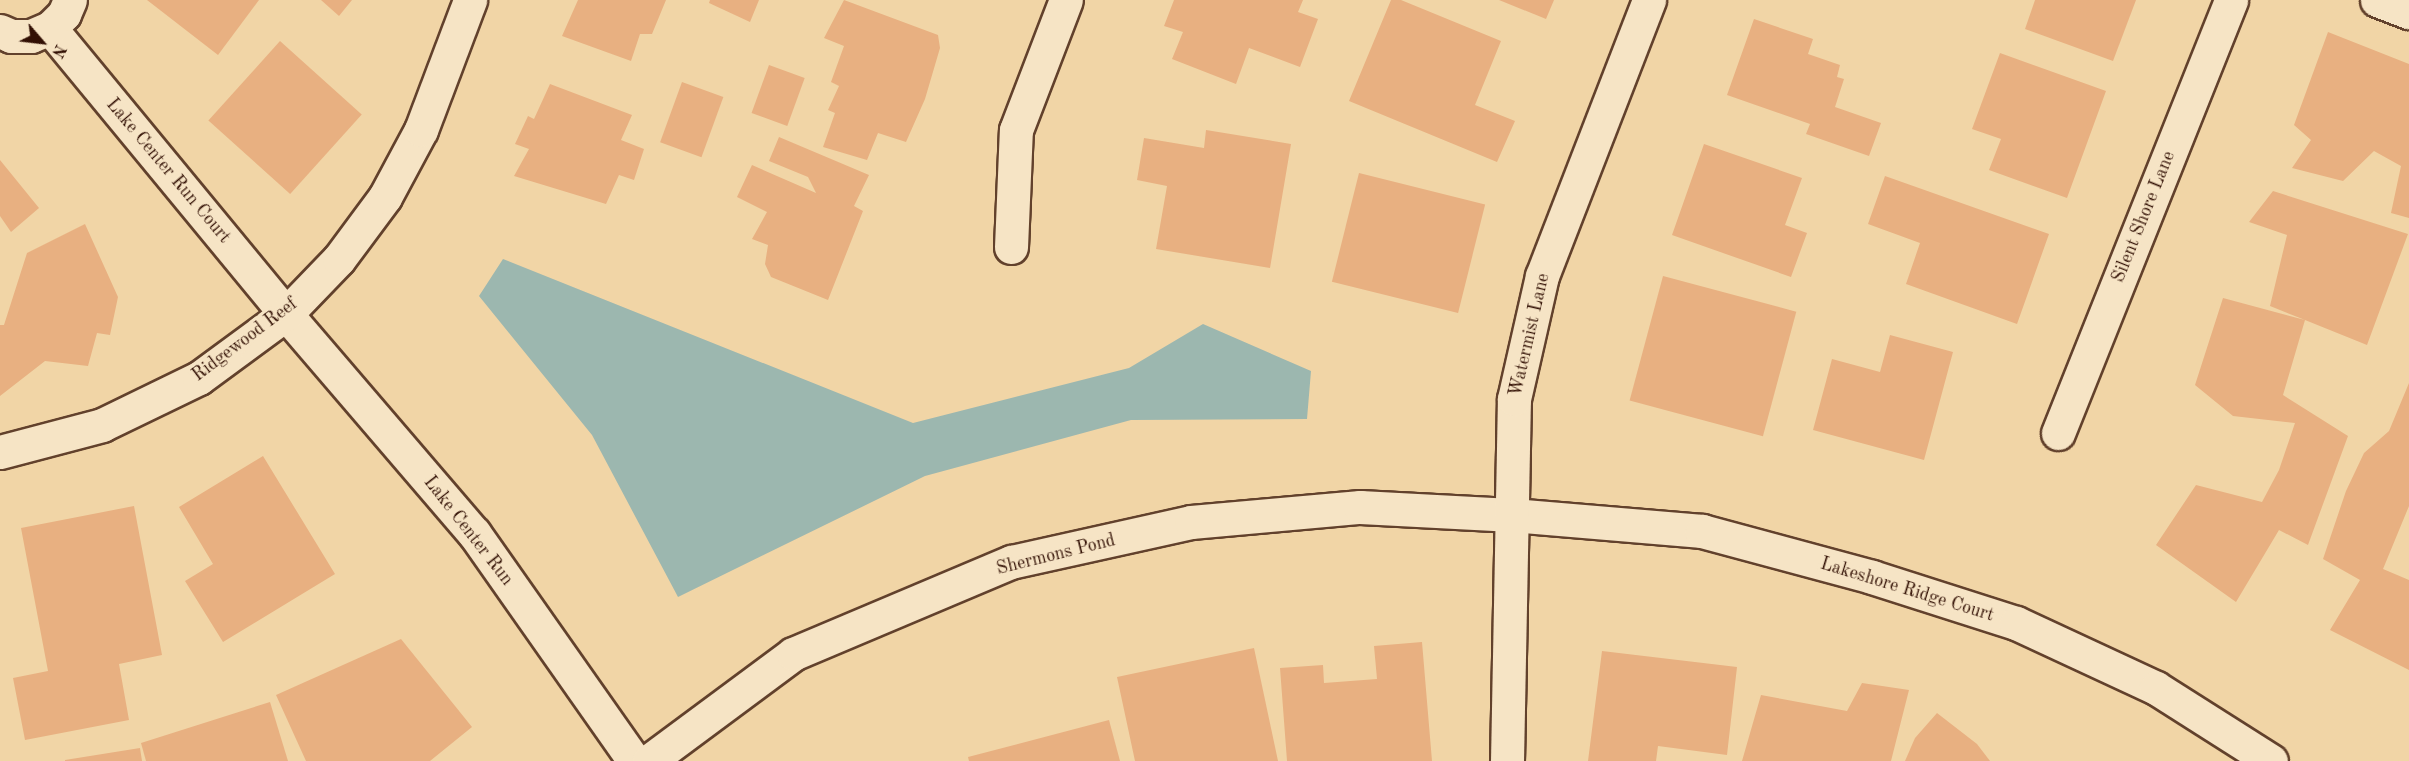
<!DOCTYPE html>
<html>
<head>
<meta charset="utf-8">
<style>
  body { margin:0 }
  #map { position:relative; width:2409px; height:761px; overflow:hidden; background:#f1d5a6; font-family:"Old Standard TT",serif }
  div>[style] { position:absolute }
  .water>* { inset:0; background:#9cb7af }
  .building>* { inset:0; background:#e8b081; transform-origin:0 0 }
  .roads { filter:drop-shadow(2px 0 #62412c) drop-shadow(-2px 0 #62412c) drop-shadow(0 2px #62412c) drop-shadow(0 -2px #62412c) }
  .street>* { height:33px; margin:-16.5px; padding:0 16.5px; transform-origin:16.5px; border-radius:16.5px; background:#f6e4c5 }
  span { translate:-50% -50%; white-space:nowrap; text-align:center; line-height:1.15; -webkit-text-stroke:6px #f6e4c5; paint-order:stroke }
  .street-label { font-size:18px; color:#321004 }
  .north { position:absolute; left:12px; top:12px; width:60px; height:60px; -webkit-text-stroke:4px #f6e4c5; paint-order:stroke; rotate:118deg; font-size:16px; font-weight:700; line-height:24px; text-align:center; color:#321004 }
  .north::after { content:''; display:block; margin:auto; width:21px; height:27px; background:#321004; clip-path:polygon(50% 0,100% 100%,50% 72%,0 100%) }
</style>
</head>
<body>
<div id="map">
  <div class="water">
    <div style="clip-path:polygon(503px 259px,913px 423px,1129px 368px,1203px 324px,1311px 371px,1307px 419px,1131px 420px,925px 476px,678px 597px,592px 435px,479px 296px)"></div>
  </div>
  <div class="building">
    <div style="clip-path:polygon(147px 0,259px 0,218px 55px)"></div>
    <div style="clip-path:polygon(321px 0,352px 0,339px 16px)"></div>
    <div style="clip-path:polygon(578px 0,666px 0,652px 34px,640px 34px,631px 61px,562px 36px)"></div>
    <div style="clip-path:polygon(710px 0,759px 0,750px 22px,709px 3px)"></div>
    <div style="clip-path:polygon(844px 0,938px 35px,940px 48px,925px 99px,906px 142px,878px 133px,867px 160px,823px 147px,835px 113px,828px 110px,839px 86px,831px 82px,844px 46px,824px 38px)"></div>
    <div style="clip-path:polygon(1174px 0,1303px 0,1298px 12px,1318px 19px,1300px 67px,1249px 48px,1236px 84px,1172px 59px,1183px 32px,1164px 26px)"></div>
    <div style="clip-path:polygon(1391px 0,1401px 0,1501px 41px,1475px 105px,1515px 121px,1497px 162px,1349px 101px)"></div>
    <div style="clip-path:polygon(1499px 0,1554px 0,1546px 19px)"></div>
    <div style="clip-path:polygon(2035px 0,2136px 0,2113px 61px,2025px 29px)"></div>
    <div style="clip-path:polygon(1754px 19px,1813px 39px,1808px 54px,1840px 65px,1837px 77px,1844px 79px,1835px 107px,1881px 123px,1869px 156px,1806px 134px,1810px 124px,1727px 95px)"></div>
    <div style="clip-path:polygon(2328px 32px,2409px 64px,2409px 218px,2391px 213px,2401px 166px,2374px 151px,2343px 181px,2292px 168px,2311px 140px,2294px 125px)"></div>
    <div style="left:280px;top:41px;width:110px;height:107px;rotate:42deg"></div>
    <div style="clip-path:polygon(2000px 53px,2106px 91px,2067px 198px,1989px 170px,2001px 139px,1972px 129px)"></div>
    <div style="left:769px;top:65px;width:38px;height:51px;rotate:20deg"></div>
    <div style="left:682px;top:82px;width:44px;height:64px;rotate:20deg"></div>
    <div style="clip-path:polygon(550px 84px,632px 115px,621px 140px,644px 149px,634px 180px,619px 175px,606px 204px,514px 176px,529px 149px,515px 144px,528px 116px,534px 119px)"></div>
    <div style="clip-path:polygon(1206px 130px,1291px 144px,1270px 268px,1156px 249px,1167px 186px,1137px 180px,1144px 138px,1204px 148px)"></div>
    <div style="clip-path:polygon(779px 137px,869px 175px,854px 206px,863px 211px,828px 300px,771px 277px,765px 264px,768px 245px,752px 239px,767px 212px,737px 197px,752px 165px,816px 193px,808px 177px,769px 161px)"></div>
    <div style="clip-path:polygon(1704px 144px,1802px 178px,1785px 225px,1807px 233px,1791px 277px,1672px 235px)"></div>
    <div style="clip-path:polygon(0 160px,39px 208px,11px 232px,0 216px)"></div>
    <div style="left:1359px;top:173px;width:130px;height:112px;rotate:14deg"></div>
    <div style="clip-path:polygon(1885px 176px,2049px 234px,2017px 324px,1906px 284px,1920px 243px,1868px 224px)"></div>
    <div style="clip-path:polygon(2273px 191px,2408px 234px,2367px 345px,2305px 320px,2283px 395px,2348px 436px,2308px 545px,2279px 530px,2236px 602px,2156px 545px,2196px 485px,2262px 502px,2279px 470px,2295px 423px,2233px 416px,2195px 385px,2223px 298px,2305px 320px,2270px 306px,2287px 235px,2249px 222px)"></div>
    <div style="clip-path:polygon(85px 224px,118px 297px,110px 335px,97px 333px,88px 366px,45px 361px,0 396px,0 325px,4px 325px,27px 253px)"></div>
    <div style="left:1663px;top:276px;width:138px;height:129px;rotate:15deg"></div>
    <div style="clip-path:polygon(1890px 335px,1953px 352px,1924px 460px,1813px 430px,1832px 359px,1880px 372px)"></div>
    <div style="clip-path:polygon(2409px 383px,2409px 506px,2383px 569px,2409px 580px,2409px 670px,2330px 630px,2360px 580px,2323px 559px,2346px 491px,2364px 453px,2389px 431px)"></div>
    <div style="clip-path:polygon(263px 456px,335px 574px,223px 642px,185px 581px,213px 564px,179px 507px)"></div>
    <div style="clip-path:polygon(134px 506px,162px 655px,119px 664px,129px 720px,25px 740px,13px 678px,48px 671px,21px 528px)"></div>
    <div style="clip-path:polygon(401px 639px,472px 727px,430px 761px,306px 761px,276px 695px)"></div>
    <div style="clip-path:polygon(1422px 642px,1432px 761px,1287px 761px,1280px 668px,1323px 665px,1324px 683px,1377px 679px,1374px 646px)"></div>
    <div style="clip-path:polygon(1254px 648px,1278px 761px,1135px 761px,1117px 677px)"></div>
    <div style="clip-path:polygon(1602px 651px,1737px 667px,1727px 755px,1658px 746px,1656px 761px,1588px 761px)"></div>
    <div style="clip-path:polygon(1862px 683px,1909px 690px,1891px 761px,1742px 761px,1761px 695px,1847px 711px)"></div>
    <div style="clip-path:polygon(270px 702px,288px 761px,146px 761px,141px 743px)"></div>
    <div style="clip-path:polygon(1937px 713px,1977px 744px,1990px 761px,1905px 761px,1915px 738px)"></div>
    <div style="clip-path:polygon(1109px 720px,1120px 761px,969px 761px,968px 757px)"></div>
    <div style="clip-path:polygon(140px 748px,142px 761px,65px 761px,65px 760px)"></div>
  </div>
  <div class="roads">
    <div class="street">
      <div style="left:2377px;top:0;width:34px;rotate:21deg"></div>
      <div style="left:50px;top:28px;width:371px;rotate:50.5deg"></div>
      <div style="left:286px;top:314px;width:289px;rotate:49.4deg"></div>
      <div style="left:474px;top:533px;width:279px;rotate:54.9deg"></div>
      <div style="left:0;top:31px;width:12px;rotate:24deg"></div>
      <div style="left:11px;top:36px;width:20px"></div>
      <div style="left:31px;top:36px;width:21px;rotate:-23deg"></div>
      <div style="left:50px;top:28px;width:20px;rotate:-45deg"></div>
      <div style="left:64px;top:14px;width:15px;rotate:-67deg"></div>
      <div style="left:1011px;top:247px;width:117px;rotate:-87.6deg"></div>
      <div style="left:1016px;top:130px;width:139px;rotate:-69deg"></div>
      <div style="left:2058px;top:433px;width:466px;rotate:-68.2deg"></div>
      <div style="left:0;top:452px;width:106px;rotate:-14.8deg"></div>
      <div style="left:102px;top:425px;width:108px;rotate:-25.9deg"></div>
      <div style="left:199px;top:378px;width:108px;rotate:-36.3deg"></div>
      <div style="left:286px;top:314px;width:76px;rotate:-46.1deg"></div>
      <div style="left:339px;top:259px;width:77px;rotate:-53.4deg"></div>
      <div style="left:385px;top:197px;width:76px;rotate:-61.8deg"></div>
      <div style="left:421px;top:130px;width:139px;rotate:-69.3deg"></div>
      <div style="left:649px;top:761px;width:179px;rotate:-36.6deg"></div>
      <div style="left:793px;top:654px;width:237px;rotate:-22.9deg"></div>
      <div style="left:1011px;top:562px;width:184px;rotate:-12.5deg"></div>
      <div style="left:1191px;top:522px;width:170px;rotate:-5.1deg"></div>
      <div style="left:1360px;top:507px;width:152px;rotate:3deg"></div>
      <div style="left:1512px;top:515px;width:191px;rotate:4.8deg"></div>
      <div style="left:1702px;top:531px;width:176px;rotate:15.1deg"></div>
      <div style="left:1872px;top:577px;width:151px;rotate:17.7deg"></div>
      <div style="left:2016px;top:623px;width:154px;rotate:24.9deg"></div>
      <div style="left:2156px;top:688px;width:136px;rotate:32.4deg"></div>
      <div style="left:1507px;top:761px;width:362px;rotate:-88.9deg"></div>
      <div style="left:1514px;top:399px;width:126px;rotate:-77.2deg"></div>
      <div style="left:1542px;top:276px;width:296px;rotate:-68.8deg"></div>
    </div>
  </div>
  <div class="street-label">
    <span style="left:168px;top:171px;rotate:50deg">Lake Center Run Court</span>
    <span style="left:2144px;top:217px;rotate:-68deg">Silent Shore Lane</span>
    <span style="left:1530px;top:335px;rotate:-77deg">Watermist Lane</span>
    <span style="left:245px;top:340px;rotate:-37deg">Ridgewood Reef</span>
    <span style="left:468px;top:531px;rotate:52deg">Lake Center Run</span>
    <span style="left:1056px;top:555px;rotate:-14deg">Shermons Pond</span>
    <span style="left:1907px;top:590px;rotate:17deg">Lakeshore Ridge Court</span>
  </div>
  <div class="north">N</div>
</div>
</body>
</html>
